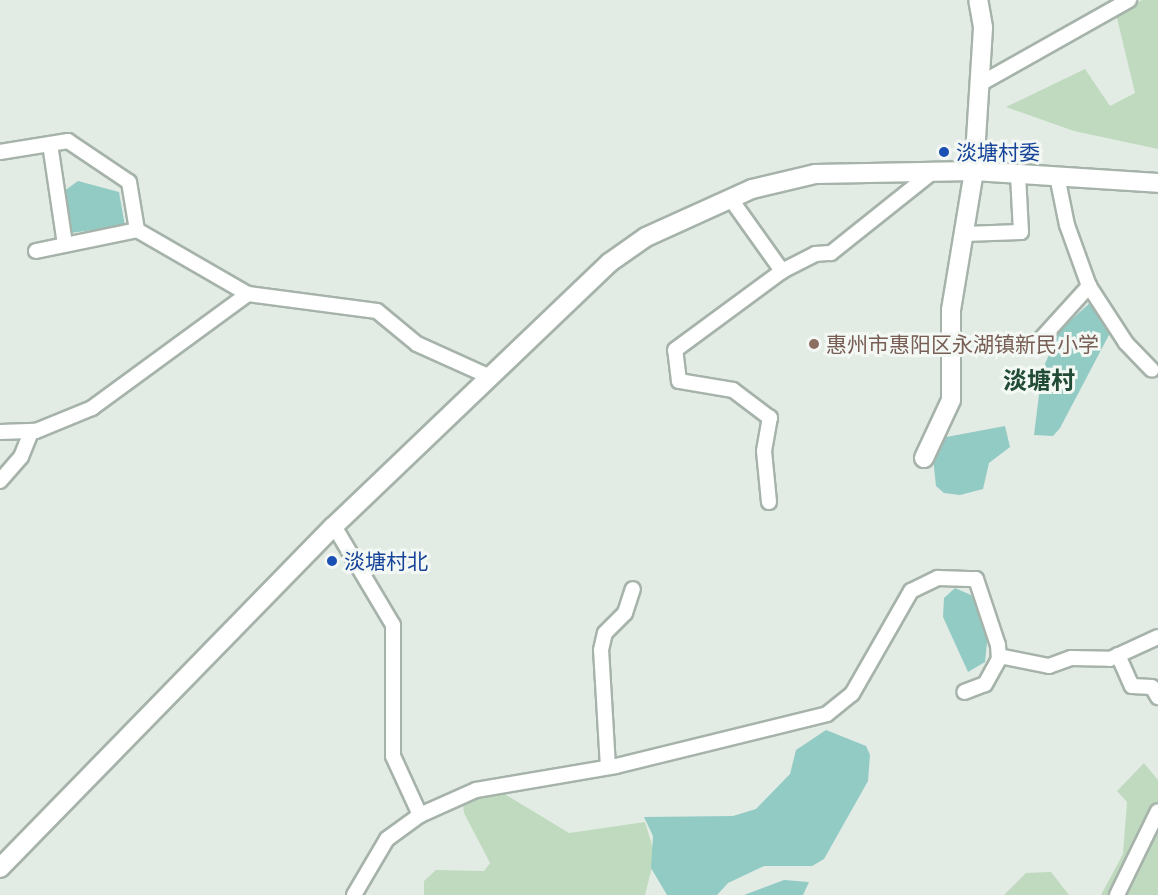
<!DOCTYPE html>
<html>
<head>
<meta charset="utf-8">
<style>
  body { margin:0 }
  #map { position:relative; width:1158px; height:895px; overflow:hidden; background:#e3ebe5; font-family:Quicksand,"Noto Sans SC",sans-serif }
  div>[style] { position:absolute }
  .green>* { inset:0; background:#bfdabe }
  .water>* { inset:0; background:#91cbc3 }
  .roads { filter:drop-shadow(2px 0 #a6b3aa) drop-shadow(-2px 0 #a6b3aa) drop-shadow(0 2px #a6b3aa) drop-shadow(0 -2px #a6b3aa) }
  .street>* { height:14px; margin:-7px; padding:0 7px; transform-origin:7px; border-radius:7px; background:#fff }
  .secondary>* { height:18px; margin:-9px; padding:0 9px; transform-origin:9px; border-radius:9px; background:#fff }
  .dots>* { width:16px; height:16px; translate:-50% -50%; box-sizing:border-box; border:3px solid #f3f8f4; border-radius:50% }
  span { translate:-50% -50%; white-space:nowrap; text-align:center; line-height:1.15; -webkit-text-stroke:6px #f3f8f4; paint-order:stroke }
  .transit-label { font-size:21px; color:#164399 }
  .left { translate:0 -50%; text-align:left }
  .education-label { font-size:21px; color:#785e54 }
  .quarter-label { font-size:24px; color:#224b35; font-weight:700 }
</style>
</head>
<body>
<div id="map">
  <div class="green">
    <div style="clip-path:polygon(1142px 0,1158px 0,1158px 149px,1074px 131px,1006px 107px,1085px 69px,1110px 106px,1135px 93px,1116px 14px)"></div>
    <div style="clip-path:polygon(1144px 763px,1158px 780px,1158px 895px,1101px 895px,1123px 854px,1127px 802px,1117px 791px)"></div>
    <div style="clip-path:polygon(488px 784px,569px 833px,645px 822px,655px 855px,645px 895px,424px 895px,424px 881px,436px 870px,484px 871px,490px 863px,464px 813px,461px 790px)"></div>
    <div style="clip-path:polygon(1051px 872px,1069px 895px,1004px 895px,1026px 873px)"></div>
  </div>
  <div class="water">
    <div style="clip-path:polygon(78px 181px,119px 192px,125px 226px,70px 233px,60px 194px)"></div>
    <div style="clip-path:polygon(1092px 301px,1110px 333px,1060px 428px,1053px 436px,1034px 435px,1042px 371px,1059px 331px)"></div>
    <div style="clip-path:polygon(1005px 426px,1010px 447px,989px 463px,983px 489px,960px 495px,944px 493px,936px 486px,933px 458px,941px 438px)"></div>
    <div style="clip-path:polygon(955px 588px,971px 595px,988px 632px,985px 662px,968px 672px,943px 617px,944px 598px)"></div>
    <div style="clip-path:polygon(826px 730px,866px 746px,870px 755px,868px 781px,824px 859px,812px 866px,764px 866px,728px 883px,717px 895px,667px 895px,651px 868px,653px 836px,644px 817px,733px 816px,756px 809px,790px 774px,796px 750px)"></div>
    <div style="clip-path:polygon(784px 880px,809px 882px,803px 895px,744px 895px)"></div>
  </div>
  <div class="roads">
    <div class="street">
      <div style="left:980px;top:84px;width:171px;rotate:-29.4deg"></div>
      <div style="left:50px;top:144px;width:101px;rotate:81.5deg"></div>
      <div style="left:0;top:152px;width:69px;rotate:-9.2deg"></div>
      <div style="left:68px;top:141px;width:73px;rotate:33.9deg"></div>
      <div style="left:129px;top:182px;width:49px;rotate:80.5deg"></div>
      <div style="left:1057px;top:176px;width:50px;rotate:78.5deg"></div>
      <div style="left:1067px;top:225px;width:65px;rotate:70.2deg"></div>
      <div style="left:1089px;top:286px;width:68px;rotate:57deg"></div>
      <div style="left:1126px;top:343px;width:37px;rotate:46deg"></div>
      <div style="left:730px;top:198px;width:90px;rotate:54.5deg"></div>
      <div style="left:964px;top:234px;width:57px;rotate:-2deg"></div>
      <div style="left:1021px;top:232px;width:58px;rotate:-93deg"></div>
      <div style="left:36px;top:251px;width:103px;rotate:-11.7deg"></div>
      <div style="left:137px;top:230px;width:128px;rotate:30deg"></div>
      <div style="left:248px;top:294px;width:130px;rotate:7.5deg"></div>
      <div style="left:377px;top:311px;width:52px;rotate:39.5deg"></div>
      <div style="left:417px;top:344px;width:80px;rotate:24.3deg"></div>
      <div style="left:1021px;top:346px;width:21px;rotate:-19deg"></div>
      <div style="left:1041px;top:339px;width:72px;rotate:-47.8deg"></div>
      <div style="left:0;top:432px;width:36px;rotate:-2deg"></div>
      <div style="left:36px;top:431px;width:61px;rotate:-22.3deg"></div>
      <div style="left:92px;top:408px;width:193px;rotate:-36.2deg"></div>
      <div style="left:0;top:481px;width:32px;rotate:-49deg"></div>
      <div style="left:21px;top:457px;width:27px;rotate:-68deg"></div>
      <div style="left:769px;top:502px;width:51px;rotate:-95.6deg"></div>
      <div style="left:764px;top:451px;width:34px;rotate:-80deg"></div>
      <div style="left:770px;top:418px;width:46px;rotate:-142.9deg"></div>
      <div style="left:733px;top:390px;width:55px;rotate:-170.5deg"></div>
      <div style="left:679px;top:381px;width:31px;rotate:-97deg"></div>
      <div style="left:675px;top:350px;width:133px;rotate:-36.4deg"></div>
      <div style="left:782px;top:271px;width:37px;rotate:-27deg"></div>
      <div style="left:815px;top:254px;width:16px;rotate:-4deg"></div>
      <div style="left:831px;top:253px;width:133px;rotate:-38.6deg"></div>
      <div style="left:334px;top:526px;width:115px;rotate:59.2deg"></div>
      <div style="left:393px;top:625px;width:131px;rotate:90deg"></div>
      <div style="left:393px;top:756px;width:65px;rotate:65.4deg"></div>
      <div style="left:420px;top:815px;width:61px;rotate:-24.1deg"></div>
      <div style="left:476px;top:790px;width:142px;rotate:-9.7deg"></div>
      <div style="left:616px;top:766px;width:217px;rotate:-13.8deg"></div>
      <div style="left:827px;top:714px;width:32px;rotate:-39deg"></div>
      <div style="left:852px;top:694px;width:119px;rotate:-60.2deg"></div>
      <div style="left:911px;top:591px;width:30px;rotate:-26deg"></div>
      <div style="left:938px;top:578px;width:38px;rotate:2deg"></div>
      <div style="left:976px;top:579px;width:70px;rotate:71.6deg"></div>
      <div style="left:998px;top:645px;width:14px;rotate:86deg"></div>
      <div style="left:999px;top:659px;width:29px;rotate:119deg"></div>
      <div style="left:985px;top:684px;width:22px;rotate:159deg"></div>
      <div style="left:1118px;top:655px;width:34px;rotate:66deg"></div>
      <div style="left:1132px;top:686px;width:20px;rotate:3deg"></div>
      <div style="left:1152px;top:687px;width:12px;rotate:59deg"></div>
      <div style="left:999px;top:656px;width:51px;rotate:11.3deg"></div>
      <div style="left:1049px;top:666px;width:23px;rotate:-20deg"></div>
      <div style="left:1071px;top:658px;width:39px;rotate:1deg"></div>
      <div style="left:1110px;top:659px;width:53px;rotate:-24.6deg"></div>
      <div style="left:608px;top:767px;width:117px;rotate:-93.4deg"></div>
      <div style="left:601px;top:650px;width:17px;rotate:-77deg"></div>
      <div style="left:605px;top:633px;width:28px;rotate:-45deg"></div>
      <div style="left:625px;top:613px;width:25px;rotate:-72deg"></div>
      <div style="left:354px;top:895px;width:65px;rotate:-59.5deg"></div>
      <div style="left:387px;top:839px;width:41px;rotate:-36deg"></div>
      <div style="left:1117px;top:895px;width:93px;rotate:-64deg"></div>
    </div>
    <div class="secondary">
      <div style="left:924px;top:458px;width:64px;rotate:-65deg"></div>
      <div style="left:951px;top:400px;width:90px;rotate:-90deg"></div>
      <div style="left:951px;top:310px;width:141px;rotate:-80.6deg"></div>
      <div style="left:974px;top:171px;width:144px;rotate:-86.4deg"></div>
      <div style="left:983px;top:27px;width:27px;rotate:-100deg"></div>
      <div style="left:0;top:868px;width:478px;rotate:-45.7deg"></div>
      <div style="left:334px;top:526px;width:381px;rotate:-43.7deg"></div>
      <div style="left:609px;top:263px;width:45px;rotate:-35.1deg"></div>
      <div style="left:646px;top:237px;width:116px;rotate:-24.4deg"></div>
      <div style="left:752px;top:189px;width:65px;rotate:-13.4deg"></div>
      <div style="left:815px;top:174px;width:159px;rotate:-1.1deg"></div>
      <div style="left:974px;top:171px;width:184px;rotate:3.7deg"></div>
    </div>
  </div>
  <div class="dots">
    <div style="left:944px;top:152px;background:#1a4fb4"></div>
    <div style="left:814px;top:344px;background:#8d6e63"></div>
    <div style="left:332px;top:561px;background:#1a4fb4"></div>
  </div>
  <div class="transit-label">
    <span class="left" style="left:956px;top:152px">淡塘村委</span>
    <span class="left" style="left:344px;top:561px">淡塘村北</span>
  </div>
  <div class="education-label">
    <span class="left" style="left:826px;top:344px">惠州市惠阳区永湖镇新民小学</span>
  </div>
  <div class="quarter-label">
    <span style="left:1039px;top:381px">淡塘村</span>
  </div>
</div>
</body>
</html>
